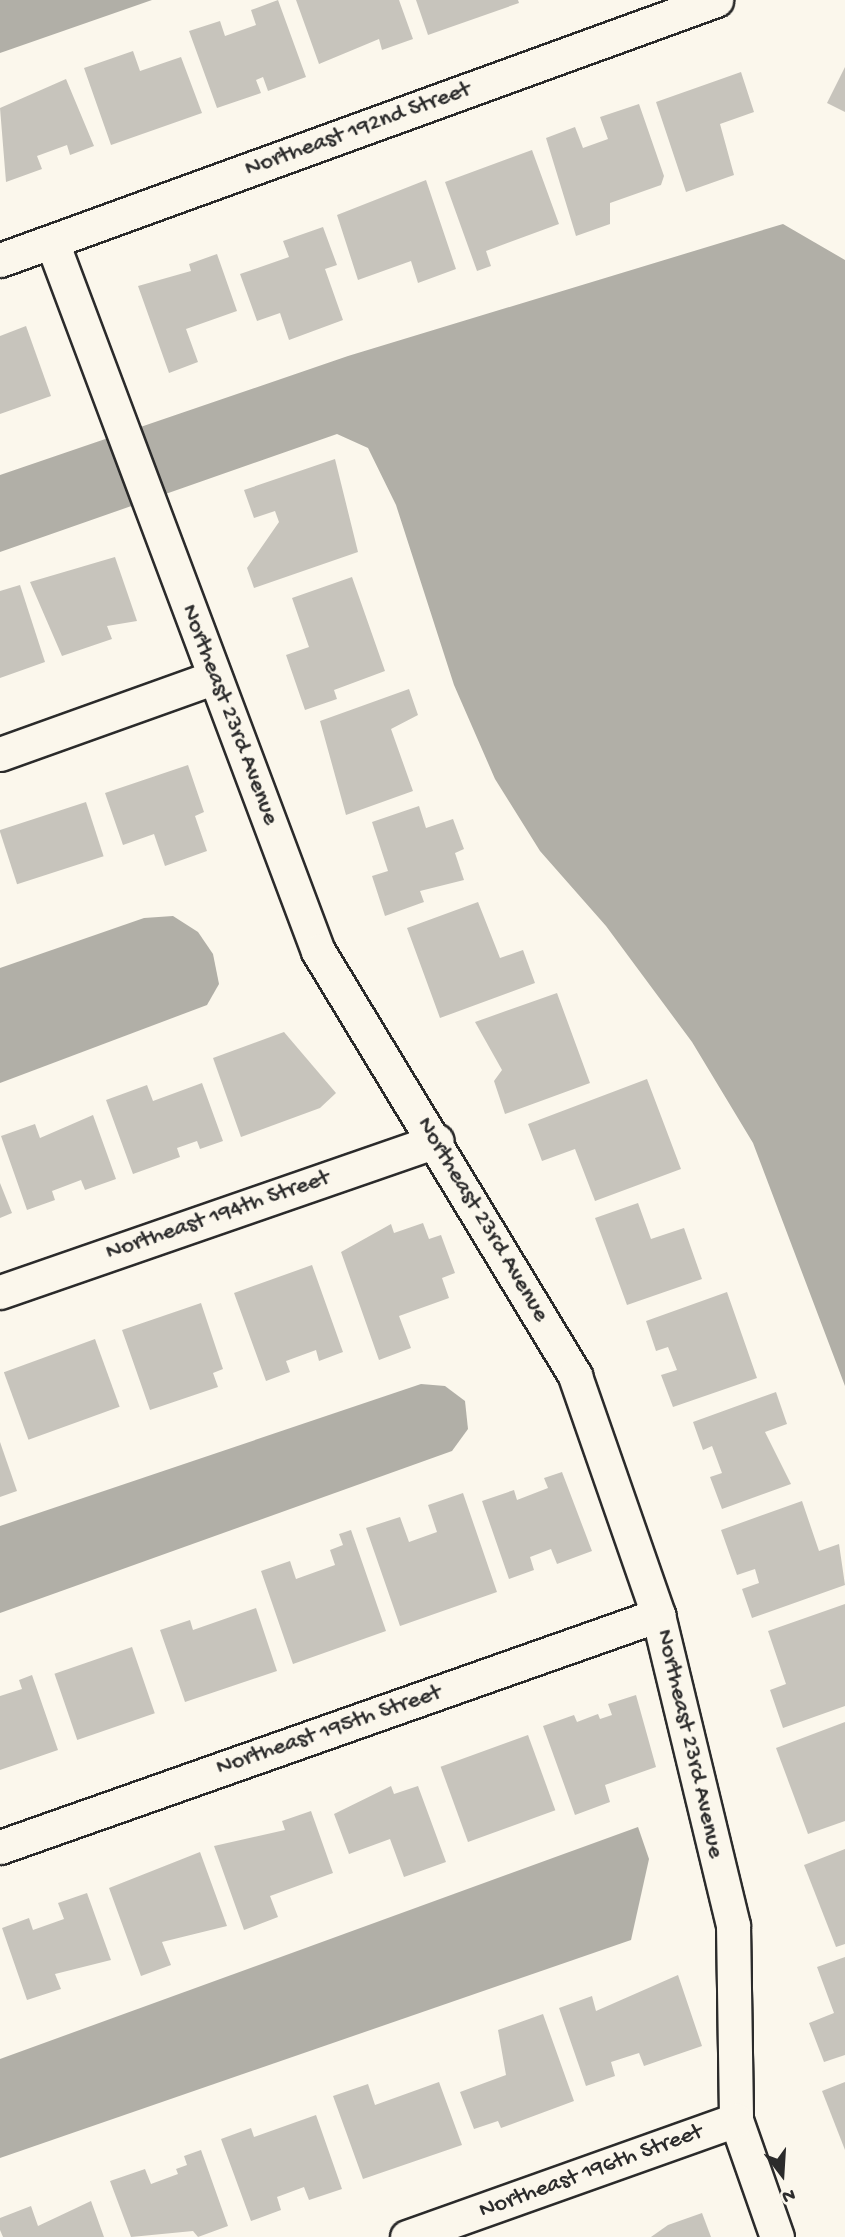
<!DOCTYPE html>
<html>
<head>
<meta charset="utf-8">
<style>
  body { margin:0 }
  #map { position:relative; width:845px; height:2237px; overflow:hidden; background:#fbf7ec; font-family:"Gochi Hand",sans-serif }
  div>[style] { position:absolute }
  .water>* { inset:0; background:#b1afa7 }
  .building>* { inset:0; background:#c7c4bc; transform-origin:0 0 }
  .roads { filter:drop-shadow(2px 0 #2b2b2b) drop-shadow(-2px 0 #2b2b2b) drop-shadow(0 2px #2b2b2b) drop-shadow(0 -2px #2b2b2b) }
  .street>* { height:33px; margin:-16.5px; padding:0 16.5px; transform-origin:16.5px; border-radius:16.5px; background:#fbf7ec }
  span { translate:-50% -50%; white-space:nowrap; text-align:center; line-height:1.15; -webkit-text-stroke:5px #fbf7ec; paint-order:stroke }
  .street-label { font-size:24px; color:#2b2b2b }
  .north { position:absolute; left:747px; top:2139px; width:70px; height:70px; -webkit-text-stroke:5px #fbf7ec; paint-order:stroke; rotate:163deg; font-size:19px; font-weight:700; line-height:28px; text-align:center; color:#2b2b2b }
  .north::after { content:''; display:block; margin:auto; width:24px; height:32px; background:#2b2b2b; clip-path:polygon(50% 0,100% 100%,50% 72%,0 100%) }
</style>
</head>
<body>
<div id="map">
  <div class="water">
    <div style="clip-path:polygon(0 0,152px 0,0 53px)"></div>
    <div style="clip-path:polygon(783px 224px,845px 260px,845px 1386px,753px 1143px,692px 1042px,606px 926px,540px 851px,495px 779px,454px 685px,396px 505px,368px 448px,337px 434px,0 552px,0 475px,348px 356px)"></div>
    <div style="clip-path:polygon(173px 916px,198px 932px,213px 954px,219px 984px,207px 1005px,0 1083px,0 968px,144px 918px)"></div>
    <div style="clip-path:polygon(421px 1384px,445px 1386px,465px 1401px,468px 1429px,452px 1451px,0 1613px,0 1526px)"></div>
    <div style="clip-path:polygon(638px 1827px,649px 1859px,631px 1940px,0 2158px,0 2059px)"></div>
  </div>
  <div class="building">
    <div style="clip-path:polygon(278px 0,306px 77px,268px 91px,263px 77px,256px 80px,261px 93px,217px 108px,189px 31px,220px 21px,225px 36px,256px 25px,251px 10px)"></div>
    <div style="clip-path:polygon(296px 0,399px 0,413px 39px,382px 50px,379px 39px,319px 64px)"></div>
    <div style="clip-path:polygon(416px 0,518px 0,519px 3px,428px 35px)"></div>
    <div style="clip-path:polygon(133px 51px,140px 71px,181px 57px,202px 113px,111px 145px,84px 68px)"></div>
    <div style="clip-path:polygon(845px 67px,845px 112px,827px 103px)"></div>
    <div style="clip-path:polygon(741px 72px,754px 112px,720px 124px,734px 175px,686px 192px,656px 102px)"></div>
    <div style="clip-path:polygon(66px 79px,94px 146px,70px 155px,67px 145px,37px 156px,42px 169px,6px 182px,0 108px)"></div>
    <div style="clip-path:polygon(639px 104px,664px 176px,661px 185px,610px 203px,610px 224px,576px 236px,546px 138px,575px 127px,583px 148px,608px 139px,600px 117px)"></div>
    <div style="clip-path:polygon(532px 150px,559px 224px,486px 251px,491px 266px,477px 271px,445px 182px)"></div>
    <div style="clip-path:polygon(426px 180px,456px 269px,418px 283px,411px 261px,358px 280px,337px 215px)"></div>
    <div style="clip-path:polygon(323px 227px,337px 265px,325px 269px,343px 320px,289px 340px,280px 313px,257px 321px,240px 274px,289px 257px,283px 241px)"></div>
    <div style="clip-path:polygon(217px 254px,237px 311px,186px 329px,198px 362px,169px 373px,138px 286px,191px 271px,189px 264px)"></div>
    <div style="clip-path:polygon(26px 326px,51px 396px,0 414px,0 336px)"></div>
    <div style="clip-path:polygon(335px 459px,358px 552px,254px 588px,247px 568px,279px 522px,275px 511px,254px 518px,244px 490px)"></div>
    <div style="clip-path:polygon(115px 557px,137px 621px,107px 626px,112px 639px,62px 656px,30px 582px)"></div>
    <div style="clip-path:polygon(352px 577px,385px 671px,334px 690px,337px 699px,305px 710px,286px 655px,309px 647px,292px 598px)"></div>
    <div style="clip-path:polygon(20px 585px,45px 662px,0 678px,0 591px)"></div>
    <div style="clip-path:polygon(409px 689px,418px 715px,391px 729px,413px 791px,346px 815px,320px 721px)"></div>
    <div style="clip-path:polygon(188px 765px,204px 812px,195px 816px,207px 851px,165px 866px,154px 834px,123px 845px,105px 793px)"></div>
    <div style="left:86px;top:802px;width:57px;height:91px;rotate:72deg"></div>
    <div style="clip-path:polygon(419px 806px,426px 828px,453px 819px,464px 849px,455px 853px,464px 880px,420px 891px,424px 902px,385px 916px,372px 876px,388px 871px,372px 822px)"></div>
    <div style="clip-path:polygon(478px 902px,500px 958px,523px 950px,535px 983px,440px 1018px,407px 928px)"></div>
    <div style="clip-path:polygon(557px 993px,590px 1083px,505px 1114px,494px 1081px,502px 1070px,475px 1022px)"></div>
    <div style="clip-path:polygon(284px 1032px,336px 1093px,320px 1108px,241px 1137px,213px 1058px)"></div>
    <div style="clip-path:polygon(647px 1079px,681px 1169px,595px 1201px,575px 1149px,542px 1161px,528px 1124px)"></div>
    <div style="clip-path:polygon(202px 1083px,223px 1141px,200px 1149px,197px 1141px,177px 1148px,180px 1157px,133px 1174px,106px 1100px,147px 1085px,153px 1101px)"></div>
    <div style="clip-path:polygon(93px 1115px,116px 1179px,85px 1190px,81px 1180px,52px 1191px,55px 1200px,27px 1210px,1px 1136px,35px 1124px,40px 1138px)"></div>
    <div style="clip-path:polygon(0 1183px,12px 1213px,0 1218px)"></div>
    <div style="clip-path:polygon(638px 1203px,651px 1239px,684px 1228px,702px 1279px,627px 1305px,595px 1218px)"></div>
    <div style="clip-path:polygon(423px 1223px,429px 1239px,441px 1235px,455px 1273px,442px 1278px,449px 1298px,399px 1316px,411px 1348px,379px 1360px,341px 1252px,391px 1224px,394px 1233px)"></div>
    <div style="clip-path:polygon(312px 1265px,343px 1352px,319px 1361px,316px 1350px,286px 1361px,290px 1372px,266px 1381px,234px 1293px)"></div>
    <div style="clip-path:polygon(727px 1292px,757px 1378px,673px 1407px,661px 1375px,677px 1370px,668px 1347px,656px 1351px,646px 1321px)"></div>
    <div style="clip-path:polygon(201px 1303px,223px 1369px,213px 1373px,218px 1387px,150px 1410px,122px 1330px)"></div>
    <div style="left:95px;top:1339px;width:72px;height:97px;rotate:70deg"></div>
    <div style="clip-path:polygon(776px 1392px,787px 1424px,765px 1432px,791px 1484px,722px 1509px,710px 1477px,722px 1473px,712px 1446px,703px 1450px,693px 1422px)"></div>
    <div style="clip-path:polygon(0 1442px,17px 1491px,0 1497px)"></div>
    <div style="clip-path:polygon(562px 1472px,592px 1551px,557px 1564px,551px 1549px,530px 1557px,534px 1570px,509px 1579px,482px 1501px,514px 1490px,517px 1500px,548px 1488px,544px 1478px)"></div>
    <div style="clip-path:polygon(463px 1493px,497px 1592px,400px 1626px,366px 1528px,400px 1517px,409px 1542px,437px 1532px,428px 1505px)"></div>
    <div style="clip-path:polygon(802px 1501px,819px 1551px,839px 1544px,845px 1585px,752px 1618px,742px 1589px,759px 1583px,755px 1569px,737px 1575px,721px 1530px)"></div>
    <div style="clip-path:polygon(351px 1530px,386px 1631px,293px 1664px,261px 1571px,290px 1561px,296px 1579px,335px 1565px,330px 1550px,343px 1545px,339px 1534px)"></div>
    <div style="clip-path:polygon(845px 1604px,845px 1706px,783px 1728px,770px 1690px,786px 1684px,768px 1631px)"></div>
    <div style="clip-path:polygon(256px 1608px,277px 1671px,185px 1702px,160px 1630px,190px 1620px,193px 1630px)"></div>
    <div style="left:132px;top:1647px;width:70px;height:82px;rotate:71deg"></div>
    <div style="clip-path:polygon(32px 1675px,58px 1750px,0 1770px,0 1696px,22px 1689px,19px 1680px)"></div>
    <div style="clip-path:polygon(636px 1695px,656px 1767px,605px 1785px,610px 1802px,575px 1815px,543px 1726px,574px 1715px,577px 1722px,598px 1714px,600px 1719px,612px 1715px,608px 1704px)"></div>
    <div style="clip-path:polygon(845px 1722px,845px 1821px,808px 1834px,776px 1748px)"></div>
    <div style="left:528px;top:1735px;width:80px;height:93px;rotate:70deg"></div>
    <div style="clip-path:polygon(391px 1786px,394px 1794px,418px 1786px,446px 1862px,404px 1877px,390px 1839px,349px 1854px,334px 1814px)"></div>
    <div style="clip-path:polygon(311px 1811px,333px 1873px,270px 1896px,278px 1917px,244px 1930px,214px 1846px,285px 1830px,282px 1821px)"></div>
    <div style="clip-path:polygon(845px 1849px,845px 1944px,836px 1947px,804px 1865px)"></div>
    <div style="clip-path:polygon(200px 1852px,227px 1926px,162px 1942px,171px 1965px,141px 1976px,109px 1888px)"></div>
    <div style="clip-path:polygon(87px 1893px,111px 1960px,55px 1974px,61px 1989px,27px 2000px,2px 1928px,29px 1918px,33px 1930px,64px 1919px,58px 1903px)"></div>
    <div style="clip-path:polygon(845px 1957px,845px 2055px,824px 2062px,809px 2023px,834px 2013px,817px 1967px)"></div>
    <div style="clip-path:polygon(678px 1975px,702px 2046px,644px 2066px,639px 2053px,611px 2062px,615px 2076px,586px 2086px,559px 2008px,592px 1996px,596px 2011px)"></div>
    <div style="clip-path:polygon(543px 2014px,574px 2101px,501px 2128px,498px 2121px,474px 2129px,460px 2092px,506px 2075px,498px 2030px)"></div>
    <div style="clip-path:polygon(439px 2082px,462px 2145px,363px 2179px,333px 2096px,368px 2084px,375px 2105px)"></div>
    <div style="clip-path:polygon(845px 2082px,845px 2150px,822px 2091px)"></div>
    <div style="clip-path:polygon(316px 2115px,342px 2189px,309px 2200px,304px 2187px,277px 2197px,281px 2210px,251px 2221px,221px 2139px,251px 2128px,254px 2137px)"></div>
    <div style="clip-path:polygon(201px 2150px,228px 2226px,198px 2237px,193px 2231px,131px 2237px,110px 2181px,145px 2169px,151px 2184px,178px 2174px,176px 2169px,187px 2165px,184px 2156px)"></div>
    <div style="clip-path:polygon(91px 2201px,104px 2237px,3px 2237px,0 2230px,0 2218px,31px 2206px,38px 2226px)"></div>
    <div style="clip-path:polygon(702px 2213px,711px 2237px,651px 2237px,668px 2225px)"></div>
  </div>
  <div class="roads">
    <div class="street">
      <div style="left:52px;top:242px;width:757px;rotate:69.44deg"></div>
      <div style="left:318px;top:951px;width:497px;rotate:58.8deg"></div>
      <div style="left:575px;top:1376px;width:253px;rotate:70.8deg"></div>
      <div style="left:658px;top:1615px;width:319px;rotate:76.4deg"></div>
      <div style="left:733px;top:1925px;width:195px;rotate:89.1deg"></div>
      <div style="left:736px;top:2120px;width:124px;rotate:70.7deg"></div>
      <div style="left:0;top:260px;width:762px;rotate:-19.96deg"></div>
      <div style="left:0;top:754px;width:228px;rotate:-19.7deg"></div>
      <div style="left:0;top:1292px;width:462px;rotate:-19.1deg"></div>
      <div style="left:0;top:1847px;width:698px;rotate:-19.42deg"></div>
      <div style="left:407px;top:2237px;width:349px;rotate:-19.6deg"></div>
    </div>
  </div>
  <div class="street-label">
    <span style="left:358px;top:130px;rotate:-20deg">Northeast 192nd Street</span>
    <span style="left:229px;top:715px;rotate:69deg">Northeast 23rd Avenue</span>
    <span style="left:218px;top:1216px;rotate:-19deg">Northeast 194th Street</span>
    <span style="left:482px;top:1220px;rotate:59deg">Northeast 23rd Avenue</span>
    <span style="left:329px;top:1731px;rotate:-19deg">Northeast 195th Street</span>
    <span style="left:689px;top:1744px;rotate:77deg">Northeast 23rd Avenue</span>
    <span style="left:591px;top:2172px;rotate:-20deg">Northeast 196th Street</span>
  </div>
  <div class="north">N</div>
</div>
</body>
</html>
